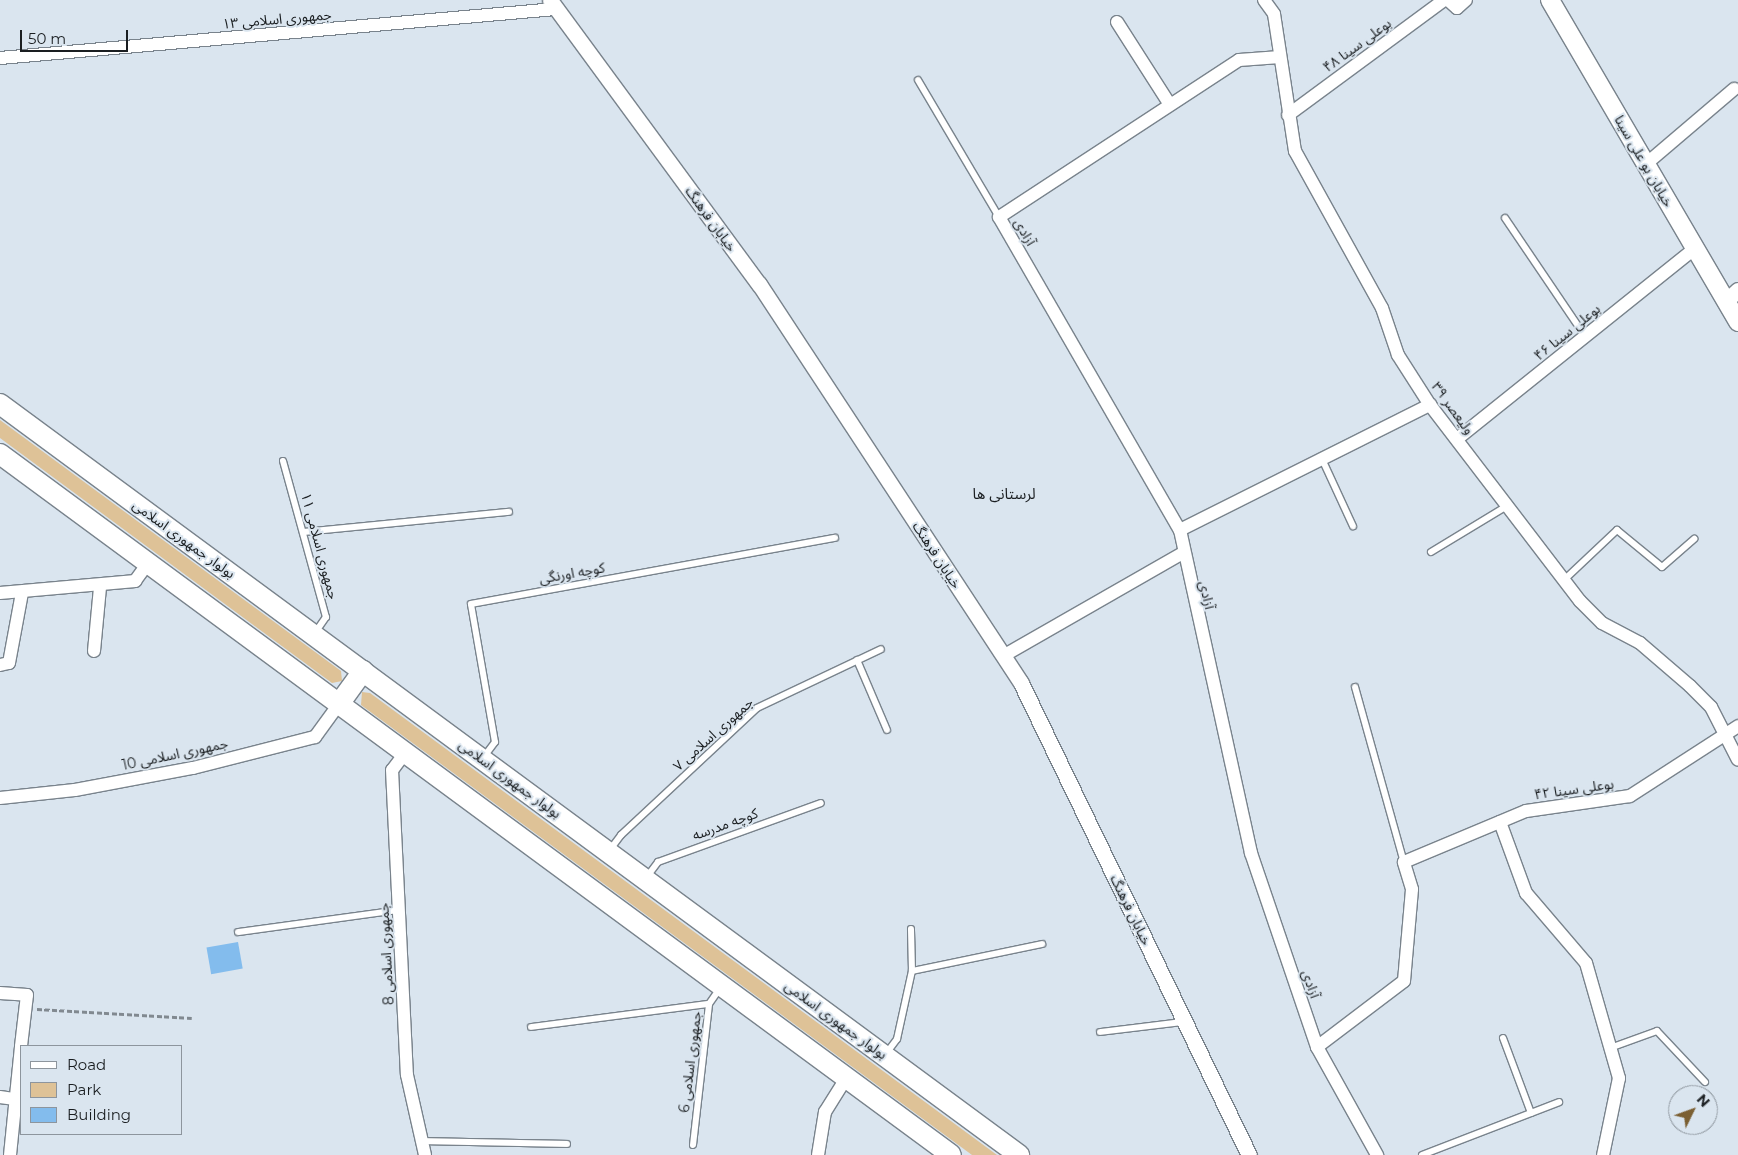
<!DOCTYPE html>
<html>
<head>
<meta charset="utf-8">
<style>
  body { margin:0 }
  #map { position:relative; width:1738px; height:1155px; overflow:hidden; background:#dae5ef; font-family:Montserrat,"Noto Sans Arabic",sans-serif }
  div>[style] { position:absolute }
  .green>* { inset:0; background:#dec297 }
  .building>* { inset:0; background:#83bced; transform-origin:0 0 }
  .path>* { height:2.5px; margin-top:-1.25px; transform-origin:0; background:repeating-linear-gradient(90deg,#818990 0 5px,transparent 0 7.5px) }
  .roads { filter:drop-shadow(1px 0 #79838c) drop-shadow(-1px 0 #79838c) drop-shadow(0 1px #79838c) drop-shadow(0 -1px #79838c) }
  .service>* { height:6px; margin:-3px; padding:0 3px; transform-origin:3px; border-radius:3px; background:#fff }
  .minor>* { height:12px; margin:-6px; padding:0 6px; transform-origin:6px; border-radius:6px; background:#fff }
  .tertiary>* { height:15px; margin:-7.5px; padding:0 7.5px; transform-origin:7.5px; border-radius:7.5px; background:#fff }
  .secondary>* { height:18px; margin:-9px; padding:0 9px; transform-origin:9px; border-radius:9px; background:#fff }
  .primary>* { height:20px; margin:-10px; padding:0 10px; transform-origin:10px; border-radius:10px; background:#fff }
  span { translate:-50% -50%; white-space:nowrap; text-align:center; line-height:1.15; -webkit-text-stroke:4px #dae5ef; paint-order:stroke }
  .street-label { font-size:14px; color:#1a1e21 }
  .neighbourhood-label { font-size:15px; color:#1a1e21 }
  .legend { position:absolute; left:20px; top:1045px; width:162px; height:90px; box-sizing:border-box; background:#dae5ef; border:1px solid #8d959d; margin:0; padding:6px 9px; list-style:none; font-size:15px; color:#1a1e21 }
  .legend li { display:flex; align-items:center; gap:10px; height:25px }
  .legend b { width:25px; border:1px solid #8d959d }
  .north { position:absolute; left:1668px; top:1085px; width:50px; height:50px; box-sizing:border-box; background:#dae5ef; border:1px solid #8d959d; border-radius:50%; rotate:48deg; font-size:14px; font-weight:700; line-height:20px; text-align:center; color:#1a1e21 }
  .north::after { content:''; display:block; margin:auto; width:18px; height:22px; background:#7b5f32; clip-path:polygon(50% 0,100% 100%,50% 72%,0 100%) }
  .scale { position:absolute; left:20px; top:30px; width:108px; height:22px; box-sizing:border-box; border:2px solid #1a1e21; border-top:0; padding-left:6px; font-size:15px; line-height:18px; white-space:nowrap; color:#1a1e21; -webkit-text-stroke:4px #dae5ef; paint-order:stroke }
</style>
</head>
<body>
<div id="map">
  <div class="green">
    <div style="clip-path:polygon(0 420px,341px 671px,342px 681px,332px 683px,0 438px)"></div>
    <div style="clip-path:polygon(362px 692px,370px 693px,997px 1155px,972px 1155px,361px 705px)"></div>
  </div>
  <div class="building">
    <div style="left:238px;top:942px;width:27px;height:32px;rotate:80deg"></div>
  </div>
  <div class="path">
    <div style="left:37px;top:1009px;width:155px;rotate:3.3deg"></div>
  </div>
  <div class="roads">
    <div class="service">
      <div style="left:918px;top:80px;width:159px;rotate:59.4deg"></div>
      <div style="left:1505px;top:218px;width:143px;rotate:55.9deg"></div>
      <div style="left:1322px;top:459px;width:74px;rotate:65.2deg"></div>
      <div style="left:283px;top:461px;width:162px;rotate:74.6deg"></div>
      <div style="left:326px;top:617px;width:21px;rotate:125deg"></div>
      <div style="left:304px;top:532px;width:206px;rotate:-5.6deg"></div>
      <div style="left:1431px;top:552px;width:89px;rotate:-31.2deg"></div>
      <div style="left:1564px;top:580px;width:73px;rotate:-43.3deg"></div>
      <div style="left:1617px;top:530px;width:58px;rotate:39.4deg"></div>
      <div style="left:1662px;top:567px;width:43px;rotate:-41.2deg"></div>
      <div style="left:857px;top:660px;width:76px;rotate:66.8deg"></div>
      <div style="left:1355px;top:687px;width:182px;rotate:74.4deg"></div>
      <div style="left:483px;top:758px;width:20px;rotate:-53deg"></div>
      <div style="left:495px;top:742px;width:140px;rotate:-99.9deg"></div>
      <div style="left:471px;top:604px;width:370px;rotate:-10.3deg"></div>
      <div style="left:609px;top:851px;width:20px;rotate:-53deg"></div>
      <div style="left:621px;top:835px;width:186px;rotate:-43deg"></div>
      <div style="left:757px;top:708px;width:137px;rotate:-25.4deg"></div>
      <div style="left:646px;top:878px;width:20px;rotate:-53deg"></div>
      <div style="left:658px;top:862px;width:173px;rotate:-19.9deg"></div>
      <div style="left:238px;top:932px;width:162px;rotate:-7.8deg"></div>
      <div style="left:912px;top:971px;width:133px;rotate:-11.7deg"></div>
      <div style="left:531px;top:1027px;width:179px;rotate:-7.4deg"></div>
      <div style="left:1100px;top:1032px;width:84px;rotate:-6.9deg"></div>
      <div style="left:1503px;top:1038px;width:80px;rotate:69.5deg"></div>
      <div style="left:1610px;top:1048px;width:50px;rotate:-19.9deg"></div>
      <div style="left:1657px;top:1031px;width:70px;rotate:46.7deg"></div>
      <div style="left:885px;top:1055px;width:20px;rotate:-53deg"></div>
      <div style="left:897px;top:1039px;width:70px;rotate:-77.6deg"></div>
      <div style="left:912px;top:971px;width:42px;rotate:-91.4deg"></div>
      <div style="left:422px;top:1141px;width:145px;rotate:1.2deg"></div>
      <div style="left:693px;top:1145px;width:142px;rotate:-83.5deg"></div>
      <div style="left:709px;top:1004px;width:21px;rotate:-55deg"></div>
      <div style="left:1422px;top:1155px;width:147px;rotate:-21.1deg"></div>
    </div>
    <div class="minor">
      <div style="left:1264px;top:0;width:17px;rotate:54deg"></div>
      <div style="left:1274px;top:14px;width:139px;rotate:81.3deg"></div>
      <div style="left:1295px;top:151px;width:179px;rotate:61deg"></div>
      <div style="left:1382px;top:308px;width:50px;rotate:71.2deg"></div>
      <div style="left:1398px;top:355px;width:59px;rotate:57.4deg"></div>
      <div style="left:1430px;top:405px;width:247px;rotate:52.6deg"></div>
      <div style="left:1580px;top:601px;width:31px;rotate:45deg"></div>
      <div style="left:1602px;top:623px;width:43px;rotate:27.8deg"></div>
      <div style="left:1640px;top:643px;width:66px;rotate:40.7deg"></div>
      <div style="left:1690px;top:686px;width:30px;rotate:45deg"></div>
      <div style="left:1711px;top:707px;width:59px;rotate:63deg"></div>
      <div style="left:1448px;top:0;width:12px;rotate:42deg"></div>
      <div style="left:1457px;top:8px;width:12px;rotate:-42deg"></div>
      <div style="left:1117px;top:22px;width:98px;rotate:57.4deg"></div>
      <div style="left:1280px;top:57px;width:41px;rotate:175.8deg"></div>
      <div style="left:1239px;top:60px;width:287px;rotate:146.8deg"></div>
      <div style="left:999px;top:217px;width:362px;rotate:60deg"></div>
      <div style="left:1180px;top:530px;width:331px;rotate:77.6deg"></div>
      <div style="left:1251px;top:853px;width:205px;rotate:71.2deg"></div>
      <div style="left:1317px;top:1047px;width:124px;rotate:60.9deg"></div>
      <div style="left:0;top:58px;width:558px;rotate:-5.04deg"></div>
      <div style="left:1288px;top:115px;width:194px;rotate:-36.4deg"></div>
      <div style="left:1646px;top:164px;width:116px;rotate:-40.4deg"></div>
      <div style="left:1457px;top:439px;width:305px;rotate:-38.7deg"></div>
      <div style="left:1180px;top:530px;width:280px;rotate:-26.6deg"></div>
      <div style="left:0;top:593px;width:136px;rotate:-5.1deg"></div>
      <div style="left:135px;top:581px;width:22px;rotate:-54deg"></div>
      <div style="left:94px;top:651px;width:64px;rotate:-84.6deg"></div>
      <div style="left:1003px;top:656px;width:207px;rotate:-29.8deg"></div>
      <div style="left:0;top:665px;width:9px;rotate:-13deg"></div>
      <div style="left:9px;top:663px;width:71px;rotate:-79.5deg"></div>
      <div style="left:405px;top:753px;width:21px;rotate:127deg"></div>
      <div style="left:392px;top:770px;width:305px;rotate:87.2deg"></div>
      <div style="left:407px;top:1075px;width:82px;rotate:77.3deg"></div>
      <div style="left:0;top:798px;width:75px;rotate:-6.1deg"></div>
      <div style="left:75px;top:790px;width:120px;rotate:-10.6deg"></div>
      <div style="left:193px;top:768px;width:126px;rotate:-14.3deg"></div>
      <div style="left:315px;top:737px;width:41px;rotate:-54deg"></div>
      <div style="left:1500px;top:822px;width:76px;rotate:69.9deg"></div>
      <div style="left:1526px;top:893px;width:92px;rotate:49.4deg"></div>
      <div style="left:1586px;top:963px;width:120px;rotate:74deg"></div>
      <div style="left:1619px;top:1078px;width:79px;rotate:101.7deg"></div>
      <div style="left:0;top:993px;width:27px;rotate:4deg"></div>
      <div style="left:27px;top:995px;width:51px;rotate:96.7deg"></div>
      <div style="left:1317px;top:1047px;width:109px;rotate:-37.2deg"></div>
      <div style="left:1404px;top:981px;width:92px;rotate:-85deg"></div>
      <div style="left:1412px;top:889px;width:28px;rotate:-107deg"></div>
      <div style="left:1404px;top:862px;width:132px;rotate:-22.7deg"></div>
      <div style="left:1526px;top:811px;width:105px;rotate:-8.2deg"></div>
      <div style="left:1630px;top:796px;width:129px;rotate:-32.9deg"></div>
      <div style="left:0;top:1097px;width:15px;rotate:8deg"></div>
      <div style="left:10px;top:1155px;width:109px;rotate:-84.2deg"></div>
      <div style="left:818px;top:1155px;width:44px;rotate:-80.8deg"></div>
      <div style="left:825px;top:1112px;width:40px;rotate:-58deg"></div>
    </div>
    <div class="tertiary">
      <div style="left:550px;top:0;width:353px;rotate:53.7deg"></div>
      <div style="left:759px;top:284px;width:477px;rotate:56.7deg"></div>
      <div style="left:1021px;top:683px;width:524px;rotate:64.22deg"></div>
      <div style="left:1726px;top:301px;width:16px;rotate:-43deg"></div>
    </div>
    <div class="secondary">
      <div style="left:1550px;top:0;width:373px;rotate:59.7deg"></div>
    </div>
    <div class="primary">
      <div style="left:0;top:404px;width:1266px;rotate:36.39deg"></div>
      <div style="left:0;top:454px;width:1181px;rotate:36.39deg"></div>
      <div style="left:339px;top:704px;width:41px;rotate:-54deg"></div>
    </div>
  </div>
  <div class="street-label">
    <span style="left:277px;top:19px;rotate:-5deg">جمهوری اسلامی ۱۳</span>
    <span style="left:1357px;top:45px;rotate:-36deg">بوعلی سینا ۴۸</span>
    <span style="left:1644px;top:161px;rotate:60deg">خیابان بو علی سینا</span>
    <span style="left:711px;top:219px;rotate:54deg">خیابان فرهنگ</span>
    <span style="left:1025px;top:232px;rotate:60deg">آزادی</span>
    <span style="left:1567px;top:332px;rotate:-39deg">بوعلی سینا ۴۶</span>
    <span style="left:1453px;top:408px;rotate:54deg">ولیعصر ۳۹</span>
    <span style="left:184px;top:539px;rotate:36deg">بولوار جمهوری اسلامی</span>
    <span style="left:320px;top:546px;rotate:75deg">جمهوری اسلامی ۱۱</span>
    <span style="left:937px;top:555px;rotate:57deg">خیابان فرهنگ</span>
    <span style="left:572px;top:573px;rotate:-10deg">کوچه اورنگی</span>
    <span style="left:1207px;top:595px;rotate:77deg">آزادی</span>
    <span style="left:713px;top:734px;rotate:-42deg">جمهوری اسلامی ۷</span>
    <span style="left:175px;top:754px;rotate:-12deg">جمهوری اسلامی 10</span>
    <span style="left:510px;top:779px;rotate:36deg">بولوار جمهوری اسلامی</span>
    <span style="left:1574px;top:789px;rotate:-8deg">بوعلی سینا ۴۲</span>
    <span style="left:725px;top:824px;rotate:-20deg">کوچه مدرسه</span>
    <span style="left:1131px;top:910px;rotate:64deg">خیابان فرهنگ</span>
    <span style="left:386px;top:954px;rotate:-93deg">جمهوری اسلامی 8</span>
    <span style="left:1311px;top:984px;rotate:71deg">آزادی</span>
    <span style="left:836px;top:1020px;rotate:36deg">بولوار جمهوری اسلامی</span>
    <span style="left:690px;top:1062px;rotate:-83deg">جمهوری اسلامی 6</span>
  </div>
  <div class="neighbourhood-label">
    <span style="left:1004px;top:494px">لرستانی ها</span>
  </div>
  <ul class="legend">
  <li><b style="height:6px;background:#fff"></b>Road</li>
  <li><b style="height:14px;background:#dec297"></b>Park</li>
  <li><b style="height:14px;background:#83bced"></b>Building</li>
  </ul>
  <div class="north">N</div>
  <div class="scale">50 m</div>
</div>
</body>
</html>
